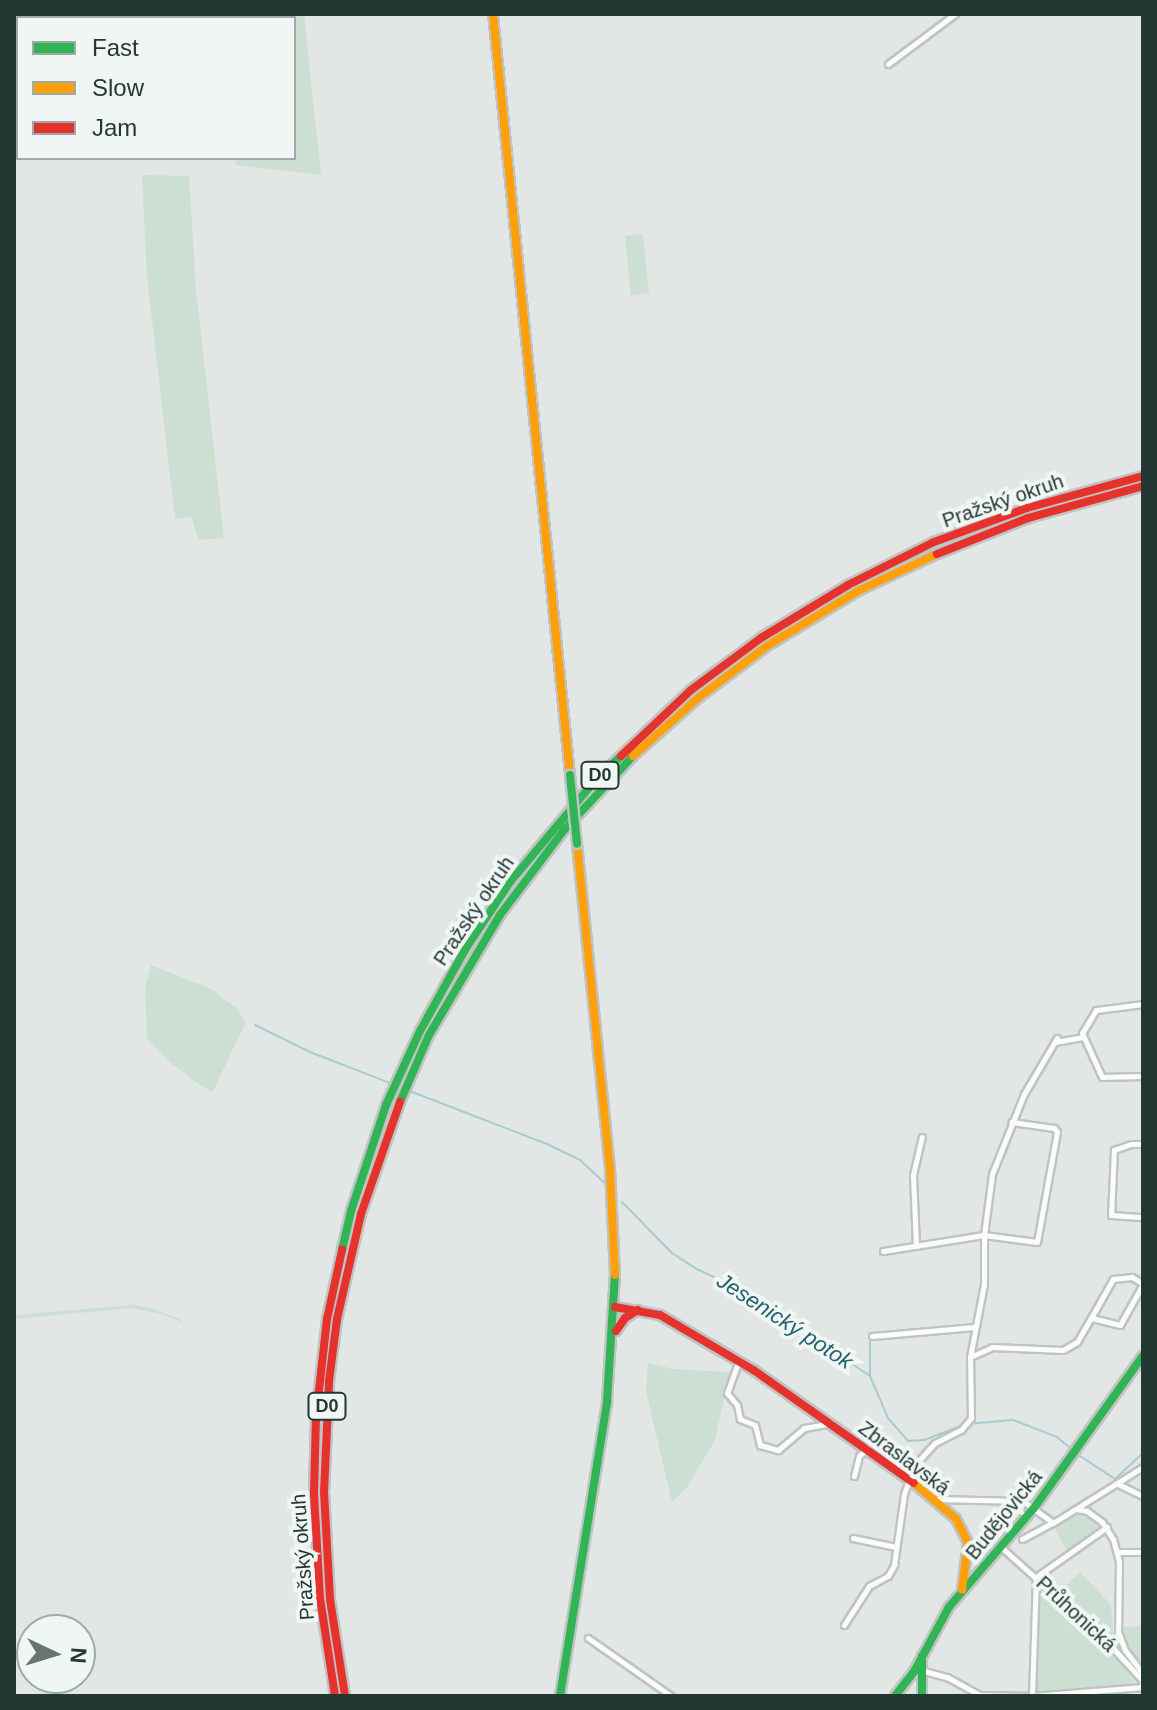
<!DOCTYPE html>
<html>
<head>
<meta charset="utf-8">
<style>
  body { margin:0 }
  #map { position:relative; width:1157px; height:1710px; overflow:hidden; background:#e2e7e5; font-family:Arial,sans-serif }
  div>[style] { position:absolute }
  .green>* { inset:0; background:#cddfd3 }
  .stream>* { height:2px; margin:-1px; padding:0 1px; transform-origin:1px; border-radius:1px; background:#a7cbd1 }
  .roads { filter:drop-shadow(2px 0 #bfc4c2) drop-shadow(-2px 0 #bfc4c2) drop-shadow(0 2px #bfc4c2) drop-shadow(0 -2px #bfc4c2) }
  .street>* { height:5px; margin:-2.5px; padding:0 2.5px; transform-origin:2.5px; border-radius:2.5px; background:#fbfbfb }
  .fast>* { height:8px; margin:-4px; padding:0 4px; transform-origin:4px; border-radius:4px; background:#30b455 }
  .slow>* { height:8px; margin:-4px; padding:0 4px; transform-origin:4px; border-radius:4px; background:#ff9f0a }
  .jam>* { height:8px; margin:-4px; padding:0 4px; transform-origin:4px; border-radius:4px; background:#e5322d }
  .bridges { filter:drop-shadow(2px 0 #bfc5c2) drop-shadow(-2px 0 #bfc5c2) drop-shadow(0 2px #bfc5c2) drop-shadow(0 -2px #bfc5c2) }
  .fast-bridge>* { height:8px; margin:-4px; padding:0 4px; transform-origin:4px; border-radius:4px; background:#30b455 }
  span { translate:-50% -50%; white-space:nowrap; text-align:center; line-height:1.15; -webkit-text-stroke:8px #f0f6f4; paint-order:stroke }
  .shield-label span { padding:2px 6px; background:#f0f6f4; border:2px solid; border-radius:6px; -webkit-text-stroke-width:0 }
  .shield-label { font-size:18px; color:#233833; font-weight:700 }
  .street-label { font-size:20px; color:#233833 }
  .water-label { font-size:22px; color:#24606d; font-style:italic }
  .frame { position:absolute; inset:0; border:16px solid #233833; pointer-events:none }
  .legend { position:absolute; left:16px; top:16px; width:280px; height:144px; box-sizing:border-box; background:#f0f6f4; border:2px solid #9eaaa7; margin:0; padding:10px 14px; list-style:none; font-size:24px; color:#233833 }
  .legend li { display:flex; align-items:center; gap:16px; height:40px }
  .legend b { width:40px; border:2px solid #9eaaa7 }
  .north { position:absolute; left:16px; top:1614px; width:80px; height:80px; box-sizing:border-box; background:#f0f6f4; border:2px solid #9eaaa7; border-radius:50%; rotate:94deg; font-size:22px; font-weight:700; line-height:32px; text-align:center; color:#233833 }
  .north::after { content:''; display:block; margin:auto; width:28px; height:36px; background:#667571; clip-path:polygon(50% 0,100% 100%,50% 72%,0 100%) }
</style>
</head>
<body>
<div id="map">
  <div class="green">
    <div style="clip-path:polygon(219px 14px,304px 14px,321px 175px,236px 165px,235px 158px,294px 158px,294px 18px,219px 18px)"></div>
    <div style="clip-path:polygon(142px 175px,189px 176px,196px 290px,224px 538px,198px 540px,192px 517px,175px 519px,147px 278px)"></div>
    <div style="clip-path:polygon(638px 234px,643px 235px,649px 293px,631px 296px,625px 236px)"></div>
    <div style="clip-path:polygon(151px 965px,212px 989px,236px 1008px,246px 1022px,213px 1091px,204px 1088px,171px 1063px,147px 1039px,145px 988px)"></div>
    <div style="clip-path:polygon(133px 1305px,151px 1308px,177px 1318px,187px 1325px,166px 1315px,131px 1308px,14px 1319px,14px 1315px)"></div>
    <div style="clip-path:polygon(648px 1363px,674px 1369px,730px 1372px,715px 1440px,688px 1486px,672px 1502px,646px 1392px)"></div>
    <div style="clip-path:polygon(1079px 1512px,1092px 1517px,1102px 1527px,1067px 1551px,1053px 1525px)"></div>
    <div style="clip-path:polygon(1080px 1572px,1111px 1605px,1114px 1641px,1062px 1589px)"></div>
    <div style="clip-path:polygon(1041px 1585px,1121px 1663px,1134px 1683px,1124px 1688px,1036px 1692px,1038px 1586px)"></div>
    <div style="clip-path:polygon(1143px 1626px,1143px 1668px,1126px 1646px,1121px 1627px)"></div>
  </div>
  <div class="stream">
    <div style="left:255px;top:1025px;width:61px;rotate:26.1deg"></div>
    <div style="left:310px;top:1052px;width:86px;rotate:21.2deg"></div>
    <div style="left:407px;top:1090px;width:150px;rotate:21.1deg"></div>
    <div style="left:547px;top:1144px;width:37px;rotate:26deg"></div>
    <div style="left:580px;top:1160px;width:34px;rotate:43deg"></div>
    <div style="left:622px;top:1202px;width:71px;rotate:45.6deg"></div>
    <div style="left:672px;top:1253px;width:30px;rotate:33deg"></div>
    <div style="left:697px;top:1269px;width:63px;rotate:25.3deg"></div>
    <div style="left:754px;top:1296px;width:66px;rotate:35.1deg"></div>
    <div style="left:870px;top:1341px;width:34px;rotate:90deg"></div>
    <div style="left:820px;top:1342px;width:60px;rotate:34.2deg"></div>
    <div style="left:870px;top:1376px;width:46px;rotate:66.8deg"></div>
    <div style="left:888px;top:1418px;width:30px;rotate:49deg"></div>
    <div style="left:908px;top:1441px;width:16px;rotate:-4deg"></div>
    <div style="left:924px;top:1440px;width:40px;rotate:-21deg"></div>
    <div style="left:967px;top:1424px;width:46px;rotate:-5deg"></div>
    <div style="left:1013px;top:1420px;width:47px;rotate:21.1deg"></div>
    <div style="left:1057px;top:1437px;width:16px;rotate:40deg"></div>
    <div style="left:1080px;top:1456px;width:42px;rotate:33.3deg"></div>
    <div style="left:1115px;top:1479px;width:38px;rotate:-43deg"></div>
  </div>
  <div class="roads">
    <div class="street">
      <div style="left:888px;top:64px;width:84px;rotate:-36.7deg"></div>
      <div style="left:1143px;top:1004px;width:47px;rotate:172.7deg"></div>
      <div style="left:1096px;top:1010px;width:27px;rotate:121deg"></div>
      <div style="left:1082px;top:1033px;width:48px;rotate:65.6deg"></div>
      <div style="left:1102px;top:1077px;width:41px;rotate:-1.4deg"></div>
      <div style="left:1055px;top:1042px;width:28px;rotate:-10deg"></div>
      <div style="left:1143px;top:1144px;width:12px;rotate:180deg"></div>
      <div style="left:1131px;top:1144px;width:18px;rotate:161deg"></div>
      <div style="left:1114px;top:1150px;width:65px;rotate:92.6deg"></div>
      <div style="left:1111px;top:1215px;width:32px;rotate:4deg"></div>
      <div style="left:916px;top:1246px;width:71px;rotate:-92.4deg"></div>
      <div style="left:913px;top:1175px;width:39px;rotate:-77deg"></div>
      <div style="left:883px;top:1251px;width:102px;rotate:-9deg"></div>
      <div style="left:984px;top:1235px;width:53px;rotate:7.5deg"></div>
      <div style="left:1037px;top:1242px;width:112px;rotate:-79.7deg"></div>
      <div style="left:1057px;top:1132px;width:5px;rotate:-127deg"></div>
      <div style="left:1054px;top:1128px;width:43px;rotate:-172.1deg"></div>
      <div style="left:872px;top:1336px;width:103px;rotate:-5deg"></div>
      <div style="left:970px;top:1357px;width:24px;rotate:-24deg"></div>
      <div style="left:992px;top:1347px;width:71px;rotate:2.4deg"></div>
      <div style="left:1063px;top:1350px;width:16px;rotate:-30deg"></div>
      <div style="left:1077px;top:1342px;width:28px;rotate:-60deg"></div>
      <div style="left:1091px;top:1318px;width:45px;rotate:-60.6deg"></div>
      <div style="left:1113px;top:1279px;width:19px;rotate:-6deg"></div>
      <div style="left:1132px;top:1277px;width:13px;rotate:32deg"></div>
      <div style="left:1143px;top:1284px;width:47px;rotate:119.3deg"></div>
      <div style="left:1120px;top:1325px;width:30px;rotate:-166deg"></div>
      <div style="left:738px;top:1363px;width:32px;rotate:110deg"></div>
      <div style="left:727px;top:1393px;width:16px;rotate:50deg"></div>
      <div style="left:737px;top:1405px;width:14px;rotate:78deg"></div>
      <div style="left:740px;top:1419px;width:16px;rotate:22deg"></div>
      <div style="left:755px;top:1425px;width:21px;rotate:76deg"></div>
      <div style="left:760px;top:1445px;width:19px;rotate:16deg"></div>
      <div style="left:778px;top:1450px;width:34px;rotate:-40deg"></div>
      <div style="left:804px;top:1428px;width:28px;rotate:-10deg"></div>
      <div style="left:896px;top:1468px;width:18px;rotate:-6deg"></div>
      <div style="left:854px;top:1476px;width:21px;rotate:-76deg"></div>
      <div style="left:859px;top:1456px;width:12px;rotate:-42deg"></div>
      <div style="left:1118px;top:1484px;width:28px;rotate:26deg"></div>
      <div style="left:936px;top:1499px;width:87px;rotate:1.3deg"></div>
      <div style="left:1023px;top:1501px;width:37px;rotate:36deg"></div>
      <div style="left:1053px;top:1523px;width:106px;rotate:-31.9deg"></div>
      <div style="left:1076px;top:1509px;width:11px;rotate:10deg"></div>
      <div style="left:1087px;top:1511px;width:19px;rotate:36deg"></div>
      <div style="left:1102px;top:1522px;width:20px;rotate:57deg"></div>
      <div style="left:1113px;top:1539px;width:24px;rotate:75deg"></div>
      <div style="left:1119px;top:1562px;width:70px;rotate:90.8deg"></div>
      <div style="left:1118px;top:1632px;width:19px;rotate:69deg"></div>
      <div style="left:1125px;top:1650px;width:26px;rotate:53deg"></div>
      <div style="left:1141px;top:1671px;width:17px;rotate:83deg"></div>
      <div style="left:853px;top:1538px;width:44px;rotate:11.8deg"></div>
      <div style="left:1022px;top:1539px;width:34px;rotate:-28deg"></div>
      <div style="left:1001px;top:1547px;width:149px;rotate:42deg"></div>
      <div style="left:1112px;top:1647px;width:43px;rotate:47.8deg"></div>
      <div style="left:1118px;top:1552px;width:25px"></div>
      <div style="left:844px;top:1625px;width:46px;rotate:-57.3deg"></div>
      <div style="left:869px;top:1586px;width:21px;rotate:-28deg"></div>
      <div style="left:888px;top:1576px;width:13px;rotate:-61deg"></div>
      <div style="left:894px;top:1565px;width:72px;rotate:-82deg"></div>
      <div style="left:904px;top:1494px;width:30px;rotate:-70deg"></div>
      <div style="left:914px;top:1466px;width:31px;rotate:-48deg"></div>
      <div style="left:935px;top:1443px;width:29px;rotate:-27deg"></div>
      <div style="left:961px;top:1430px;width:16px;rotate:-50deg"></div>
      <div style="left:971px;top:1418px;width:61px;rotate:-90.9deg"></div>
      <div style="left:970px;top:1357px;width:74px;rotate:-79.1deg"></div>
      <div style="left:984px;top:1284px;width:49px;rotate:-90deg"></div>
      <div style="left:984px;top:1235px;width:62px;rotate:-82.5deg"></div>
      <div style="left:992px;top:1174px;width:86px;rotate:-68.2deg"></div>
      <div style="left:1024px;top:1094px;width:65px;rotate:-59.5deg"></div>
      <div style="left:588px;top:1638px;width:101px;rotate:34.9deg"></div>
      <div style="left:924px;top:1671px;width:24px;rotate:15deg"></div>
      <div style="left:947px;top:1677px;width:37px;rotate:29deg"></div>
      <div style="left:979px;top:1695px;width:53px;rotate:1.1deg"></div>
      <div style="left:1032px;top:1696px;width:111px;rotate:-4.6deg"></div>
      <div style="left:1032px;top:1696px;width:119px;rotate:-88.1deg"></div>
      <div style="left:1036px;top:1577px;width:87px;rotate:-35.2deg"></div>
    </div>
    <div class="fast">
      <div style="left:400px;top:1102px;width:73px;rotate:-66.6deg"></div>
      <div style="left:429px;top:1035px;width:139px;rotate:-59.4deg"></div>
      <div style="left:500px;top:915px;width:106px;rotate:-53deg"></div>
      <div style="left:564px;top:830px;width:101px;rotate:-47deg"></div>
      <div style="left:342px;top:1250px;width:40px;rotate:-77deg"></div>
      <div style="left:351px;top:1211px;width:112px;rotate:-71.7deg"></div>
      <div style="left:386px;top:1105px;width:81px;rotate:-65.3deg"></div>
      <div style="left:420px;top:1031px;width:95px;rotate:-61deg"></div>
      <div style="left:466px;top:948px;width:79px;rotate:-56.3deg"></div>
      <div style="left:510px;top:882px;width:137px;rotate:-50deg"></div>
      <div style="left:598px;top:777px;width:31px;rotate:-42deg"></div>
      <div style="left:922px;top:1656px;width:40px;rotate:90deg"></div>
      <div style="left:560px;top:1696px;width:299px;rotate:-80.9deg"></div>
      <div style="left:607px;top:1401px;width:126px;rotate:-86.4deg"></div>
      <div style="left:895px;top:1696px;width:33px;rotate:-52deg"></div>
      <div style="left:915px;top:1670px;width:72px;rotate:-61.6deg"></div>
      <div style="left:949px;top:1607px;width:130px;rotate:-49.4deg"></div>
      <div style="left:1034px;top:1508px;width:187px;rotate:-54.4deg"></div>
    </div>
    <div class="slow">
      <div style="left:493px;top:14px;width:765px;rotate:84.22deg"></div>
      <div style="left:633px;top:756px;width:87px;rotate:-41.7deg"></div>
      <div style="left:698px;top:698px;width:86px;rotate:-37deg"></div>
      <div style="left:767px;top:646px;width:109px;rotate:-31.1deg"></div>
      <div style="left:860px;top:590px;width:85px;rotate:-25.1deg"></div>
      <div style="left:577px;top:844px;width:327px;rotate:84.2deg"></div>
      <div style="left:610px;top:1169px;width:106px;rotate:87.3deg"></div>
      <div style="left:914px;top:1483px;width:55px;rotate:40.6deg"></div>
      <div style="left:956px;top:1519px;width:27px;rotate:63deg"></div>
      <div style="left:968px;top:1543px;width:47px;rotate:97.3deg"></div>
    </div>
    <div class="jam">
      <div style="left:937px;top:554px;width:98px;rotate:-21.6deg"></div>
      <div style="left:1028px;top:518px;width:119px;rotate:-15.5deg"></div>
      <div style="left:621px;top:756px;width:96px;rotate:-43.3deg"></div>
      <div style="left:691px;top:690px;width:87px;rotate:-36.6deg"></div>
      <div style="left:761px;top:638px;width:102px;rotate:-31.3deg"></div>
      <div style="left:848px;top:585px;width:96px;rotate:-26.6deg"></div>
      <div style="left:934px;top:542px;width:99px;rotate:-20.1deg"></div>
      <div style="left:1027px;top:508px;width:120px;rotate:-15.4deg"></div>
      <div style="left:615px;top:1307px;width:46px;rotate:10.1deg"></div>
      <div style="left:660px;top:1315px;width:110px;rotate:30.5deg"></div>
      <div style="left:755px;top:1371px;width:194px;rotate:35.2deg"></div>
      <div style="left:616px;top:1331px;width:16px;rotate:-55deg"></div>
      <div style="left:625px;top:1318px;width:15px;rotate:-32deg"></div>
      <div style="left:335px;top:1696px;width:99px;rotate:-98.7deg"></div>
      <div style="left:320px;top:1598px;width:105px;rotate:-93.3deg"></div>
      <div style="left:314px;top:1493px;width:76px;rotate:-88.5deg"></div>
      <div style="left:316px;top:1417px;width:99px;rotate:-83.6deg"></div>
      <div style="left:327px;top:1319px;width:71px;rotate:-77.7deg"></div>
      <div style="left:345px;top:1696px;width:98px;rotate:-98.8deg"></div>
      <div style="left:330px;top:1599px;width:106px;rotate:-93.2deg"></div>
      <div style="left:324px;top:1493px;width:112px;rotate:-87.4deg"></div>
      <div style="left:329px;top:1381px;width:63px;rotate:-82.6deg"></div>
      <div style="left:337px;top:1319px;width:108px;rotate:-77.1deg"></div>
      <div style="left:361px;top:1214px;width:119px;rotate:-70.8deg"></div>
    </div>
  </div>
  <div class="bridges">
    <div class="fast-bridge">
      <div style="left:570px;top:775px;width:69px;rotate:84.2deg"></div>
    </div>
  </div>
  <div class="shield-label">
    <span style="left:600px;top:775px">D0</span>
    <span style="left:327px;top:1406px">D0</span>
  </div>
  <div class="street-label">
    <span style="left:1003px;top:501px;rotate:-19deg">Pražský okruh</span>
    <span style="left:474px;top:911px;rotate:-56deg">Pražský okruh</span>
    <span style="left:904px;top:1458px;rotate:37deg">Zbraslavská</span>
    <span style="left:1004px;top:1515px;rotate:-51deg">Budějovická</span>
    <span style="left:303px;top:1557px;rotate:-94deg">Pražský okruh</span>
    <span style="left:1076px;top:1614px;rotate:43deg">Průhonická</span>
  </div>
  <div class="water-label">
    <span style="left:785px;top:1321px;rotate:33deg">Jesenický potok</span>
  </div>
  <div class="frame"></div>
  <ul class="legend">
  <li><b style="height:10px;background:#30b455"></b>Fast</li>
  <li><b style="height:10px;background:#ff9f0a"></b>Slow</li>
  <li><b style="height:10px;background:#e5322d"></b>Jam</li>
  </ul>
  <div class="north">N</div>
</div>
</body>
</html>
